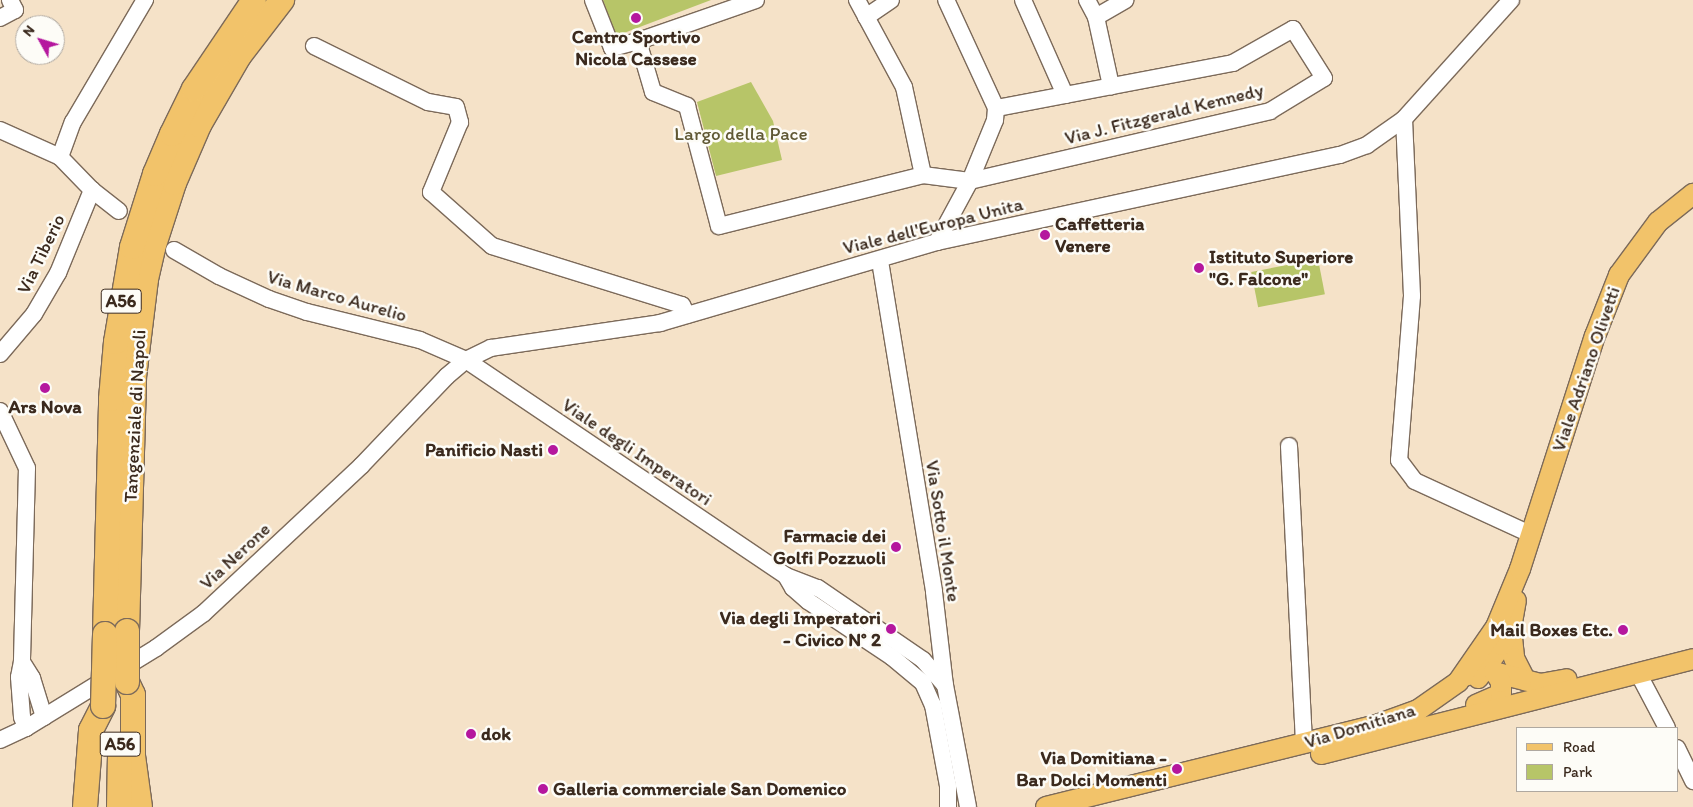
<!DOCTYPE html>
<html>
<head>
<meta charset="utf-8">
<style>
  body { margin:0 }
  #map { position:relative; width:1693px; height:807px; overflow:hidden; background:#f5e2c8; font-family:Itim,sans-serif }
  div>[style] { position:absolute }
  .green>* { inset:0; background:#b7c568; transform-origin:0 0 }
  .roads { filter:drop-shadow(1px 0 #7c6a5a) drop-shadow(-1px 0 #7c6a5a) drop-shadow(0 1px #7c6a5a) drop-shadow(0 -1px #7c6a5a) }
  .minor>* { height:16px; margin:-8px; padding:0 8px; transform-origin:8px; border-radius:8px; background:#fff }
  .major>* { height:20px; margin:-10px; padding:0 10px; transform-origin:10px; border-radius:10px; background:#f2c36a }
  .highway>* { height:24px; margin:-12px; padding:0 12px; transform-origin:12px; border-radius:12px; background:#f2c36a }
  .bridges { filter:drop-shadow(1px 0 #7c6a5a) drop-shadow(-1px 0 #7c6a5a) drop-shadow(0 1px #7c6a5a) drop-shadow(0 -1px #7c6a5a) }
  .highway-bridge>* { height:24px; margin:-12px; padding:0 12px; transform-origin:12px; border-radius:12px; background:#f2c36a }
  .dots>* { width:14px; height:14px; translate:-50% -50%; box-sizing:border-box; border:2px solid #fdfcf7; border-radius:50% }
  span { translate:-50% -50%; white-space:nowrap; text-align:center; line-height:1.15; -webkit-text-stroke:5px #fdfcf7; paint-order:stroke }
  .shield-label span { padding:1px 4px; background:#fdfcf7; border:1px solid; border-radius:4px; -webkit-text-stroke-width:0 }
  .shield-label { font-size:18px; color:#3b2a1e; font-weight:700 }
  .poi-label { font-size:19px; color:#3b2a1e; font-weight:700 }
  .left { translate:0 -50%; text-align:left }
  .right { translate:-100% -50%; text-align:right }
  .street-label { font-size:19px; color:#3b2a1e }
  .park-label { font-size:19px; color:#605834 }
  .legend { position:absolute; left:1516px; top:727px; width:162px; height:65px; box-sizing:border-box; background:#fdfcf7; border:1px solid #afa8a0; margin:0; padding:6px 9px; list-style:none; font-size:15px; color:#3b2a1e }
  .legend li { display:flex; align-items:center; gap:10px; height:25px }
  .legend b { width:25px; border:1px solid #afa8a0 }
  .north { position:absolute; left:15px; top:15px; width:50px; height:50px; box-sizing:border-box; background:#fdfcf7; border:1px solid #afa8a0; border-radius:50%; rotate:309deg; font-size:14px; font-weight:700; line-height:20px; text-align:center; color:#3b2a1e }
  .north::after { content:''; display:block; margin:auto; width:18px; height:22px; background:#b5179e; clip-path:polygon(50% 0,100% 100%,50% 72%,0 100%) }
</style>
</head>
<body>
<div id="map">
  <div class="green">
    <div style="clip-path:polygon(603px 0,711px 0,616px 36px)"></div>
    <div style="clip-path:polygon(751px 82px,773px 121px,782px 160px,716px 176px,697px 102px)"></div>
    <div style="left:1318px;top:259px;width:36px;height:68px;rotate:79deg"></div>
  </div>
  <div class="roads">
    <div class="minor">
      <div style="left:593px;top:0;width:52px;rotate:68.4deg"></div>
      <div style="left:612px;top:48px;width:27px;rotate:-15deg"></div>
      <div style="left:756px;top:0;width:125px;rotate:160.8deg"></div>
      <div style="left:638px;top:41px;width:53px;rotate:73.6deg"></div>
      <div style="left:653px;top:92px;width:37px;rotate:22deg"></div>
      <div style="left:687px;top:106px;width:124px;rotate:75.1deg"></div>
      <div style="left:719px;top:226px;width:210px;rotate:-14deg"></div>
      <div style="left:857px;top:0;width:99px;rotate:61.6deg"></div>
      <div style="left:904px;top:87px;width:90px;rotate:77.8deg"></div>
      <div style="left:923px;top:175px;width:47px;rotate:7.3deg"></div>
      <div style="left:970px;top:181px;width:308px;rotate:-13.1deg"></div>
      <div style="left:1270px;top:111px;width:63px;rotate:-31.4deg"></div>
      <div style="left:1324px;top:78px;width:58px;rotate:-122.3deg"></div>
      <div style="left:1293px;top:29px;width:69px;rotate:150.5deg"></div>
      <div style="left:1233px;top:63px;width:241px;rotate:169.2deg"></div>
      <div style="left:1023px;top:0;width:104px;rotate:66.1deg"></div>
      <div style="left:1087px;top:0;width:19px;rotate:62deg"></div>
      <div style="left:1096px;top:17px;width:71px;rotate:77.7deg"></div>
      <div style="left:1511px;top:0;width:160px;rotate:132deg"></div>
      <div style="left:1404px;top:119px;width:177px;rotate:87.4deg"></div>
      <div style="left:1412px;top:296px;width:165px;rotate:94.5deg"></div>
      <div style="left:1399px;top:460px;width:26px;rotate:53deg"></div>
      <div style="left:1415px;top:481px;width:127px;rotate:24.7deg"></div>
      <div style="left:866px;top:17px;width:30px;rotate:-34deg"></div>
      <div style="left:1096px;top:17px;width:34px;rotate:-30deg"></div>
      <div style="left:0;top:18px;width:17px;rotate:-28deg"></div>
      <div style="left:15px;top:10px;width:11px;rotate:-117deg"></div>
      <div style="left:314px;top:46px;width:127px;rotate:26.2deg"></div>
      <div style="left:428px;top:102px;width:28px;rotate:10deg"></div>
      <div style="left:456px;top:107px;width:16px;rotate:75deg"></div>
      <div style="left:460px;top:122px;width:76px;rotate:112.5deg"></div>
      <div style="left:431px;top:192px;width:81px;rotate:41.5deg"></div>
      <div style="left:492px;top:246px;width:199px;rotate:17.3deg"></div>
      <div style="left:682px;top:305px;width:11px;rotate:63deg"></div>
      <div style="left:0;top:130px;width:66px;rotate:24.2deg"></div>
      <div style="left:60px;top:157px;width:46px;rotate:45.9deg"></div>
      <div style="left:92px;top:190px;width:34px;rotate:38deg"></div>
      <div style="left:60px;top:157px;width:37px;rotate:-70deg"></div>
      <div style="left:73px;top:122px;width:142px;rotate:-59.5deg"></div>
      <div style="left:937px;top:242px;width:69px;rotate:-61.6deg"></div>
      <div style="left:970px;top:181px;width:66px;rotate:-67.7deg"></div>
      <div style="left:995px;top:120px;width:12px;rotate:-85deg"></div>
      <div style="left:996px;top:108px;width:119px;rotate:-114.8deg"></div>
      <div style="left:174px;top:250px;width:52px;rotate:30deg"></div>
      <div style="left:219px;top:276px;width:55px;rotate:24.7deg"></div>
      <div style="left:269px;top:299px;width:40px;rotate:18.9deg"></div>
      <div style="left:307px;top:312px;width:116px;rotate:13.9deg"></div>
      <div style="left:420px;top:340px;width:50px;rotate:23.5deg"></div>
      <div style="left:466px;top:360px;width:386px;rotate:34deg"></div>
      <div style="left:786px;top:576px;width:34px;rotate:21deg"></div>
      <div style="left:818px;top:588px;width:127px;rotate:34.4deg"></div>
      <div style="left:923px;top:660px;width:33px;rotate:49deg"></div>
      <div style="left:880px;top:261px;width:335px;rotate:80.7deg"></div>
      <div style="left:934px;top:592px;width:94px;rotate:83.3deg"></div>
      <div style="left:945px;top:685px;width:124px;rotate:79.3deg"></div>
      <div style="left:0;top:354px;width:52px;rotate:-49.6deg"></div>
      <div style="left:34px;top:314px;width:48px;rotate:-59.7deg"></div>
      <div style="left:58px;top:273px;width:90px;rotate:-67.7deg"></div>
      <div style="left:0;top:411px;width:63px;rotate:64.7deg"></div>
      <div style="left:27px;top:468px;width:194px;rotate:91.5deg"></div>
      <div style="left:1289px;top:446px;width:298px;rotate:87.1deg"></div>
      <div style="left:786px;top:576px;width:14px;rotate:60deg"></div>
      <div style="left:793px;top:588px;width:20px;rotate:41deg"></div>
      <div style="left:808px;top:601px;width:101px;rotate:33.7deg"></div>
      <div style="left:892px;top:657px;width:40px;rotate:40deg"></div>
      <div style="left:923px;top:683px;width:24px;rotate:66deg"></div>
      <div style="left:933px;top:705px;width:82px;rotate:79.5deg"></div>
      <div style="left:948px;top:786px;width:21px;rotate:90deg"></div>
      <div style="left:1638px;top:673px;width:62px;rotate:62.2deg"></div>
      <div style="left:26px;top:728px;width:12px;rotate:-110deg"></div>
      <div style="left:22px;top:717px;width:40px;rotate:-94.3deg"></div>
      <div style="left:19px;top:677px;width:15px;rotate:-79deg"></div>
      <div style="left:22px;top:662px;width:19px;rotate:58deg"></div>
      <div style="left:32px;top:678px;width:41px;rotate:72.9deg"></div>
      <div style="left:0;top:740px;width:29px;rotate:-25deg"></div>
      <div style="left:26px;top:728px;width:153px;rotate:-31.6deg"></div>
      <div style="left:156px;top:648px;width:59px;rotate:-36.1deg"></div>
      <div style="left:204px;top:613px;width:215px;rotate:-43.1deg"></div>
      <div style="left:361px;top:466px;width:124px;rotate:-46.3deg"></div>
      <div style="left:447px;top:376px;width:25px;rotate:-40deg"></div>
      <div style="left:466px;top:360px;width:28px;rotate:-26deg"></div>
      <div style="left:491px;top:348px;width:171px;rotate:-8.4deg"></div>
      <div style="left:660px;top:323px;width:289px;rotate:-16.3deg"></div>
      <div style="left:937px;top:242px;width:412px;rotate:-12.2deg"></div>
      <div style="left:1340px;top:155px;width:29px;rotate:-20deg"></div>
      <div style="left:1367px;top:145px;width:45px;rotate:-35.1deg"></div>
      <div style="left:1677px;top:748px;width:37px;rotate:64deg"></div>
    </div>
    <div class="major">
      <div style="left:1511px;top:628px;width:30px;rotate:84deg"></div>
      <div style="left:1514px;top:658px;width:25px;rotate:63deg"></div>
      <div style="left:1464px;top:676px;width:23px;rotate:-15deg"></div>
      <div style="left:1486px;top:670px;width:56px;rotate:14.5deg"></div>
      <div style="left:1540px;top:684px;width:27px;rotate:-10deg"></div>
      <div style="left:1478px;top:678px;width:41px;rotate:-54deg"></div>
      <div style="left:1502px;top:645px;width:19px;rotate:-62deg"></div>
      <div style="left:1511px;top:628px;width:28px;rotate:-80deg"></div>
      <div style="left:1476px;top:705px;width:27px;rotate:-24deg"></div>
      <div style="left:1501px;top:694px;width:12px;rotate:-90deg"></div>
      <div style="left:1501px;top:682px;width:13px;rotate:-122deg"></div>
      <div style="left:1321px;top:754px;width:384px;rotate:-14.3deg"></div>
      <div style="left:1046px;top:807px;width:338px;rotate:-13.9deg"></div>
      <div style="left:1374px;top:726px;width:47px;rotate:-20deg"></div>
      <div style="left:1418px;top:710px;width:49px;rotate:-35deg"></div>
      <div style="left:1458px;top:682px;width:67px;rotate:-55.4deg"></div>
      <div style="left:1496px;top:627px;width:63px;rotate:-67.5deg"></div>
      <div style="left:1520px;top:569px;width:245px;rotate:-72.2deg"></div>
      <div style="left:1595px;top:336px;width:66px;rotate:-68.5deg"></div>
      <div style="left:1619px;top:275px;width:66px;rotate:-53.7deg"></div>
      <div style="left:1658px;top:222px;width:45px;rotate:-38.7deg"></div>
    </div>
    <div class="highway">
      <div style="left:127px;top:631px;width:254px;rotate:-88.4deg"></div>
      <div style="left:134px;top:377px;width:99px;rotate:-83deg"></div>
      <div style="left:146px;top:279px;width:32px;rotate:-77deg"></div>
      <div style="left:153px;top:248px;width:68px;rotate:-72.1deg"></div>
      <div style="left:174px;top:183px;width:63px;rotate:-66.7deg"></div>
      <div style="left:199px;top:125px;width:80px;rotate:-59.9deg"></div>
      <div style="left:239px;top:56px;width:71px;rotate:-52.5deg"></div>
      <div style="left:105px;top:634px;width:235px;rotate:-88.5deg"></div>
      <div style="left:111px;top:399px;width:57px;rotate:-85deg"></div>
      <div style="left:116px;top:342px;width:96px;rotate:-80.4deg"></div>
      <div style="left:132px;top:247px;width:77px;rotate:-72.5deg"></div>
      <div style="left:155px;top:174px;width:43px;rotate:-67deg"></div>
      <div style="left:172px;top:134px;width:50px;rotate:-63.9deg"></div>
      <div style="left:194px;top:89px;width:107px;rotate:-56deg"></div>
      <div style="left:127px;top:682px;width:14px;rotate:65deg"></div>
      <div style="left:133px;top:695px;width:61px;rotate:90deg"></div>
      <div style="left:133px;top:756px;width:51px;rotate:82.2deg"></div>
      <div style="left:85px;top:807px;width:77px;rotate:-85.5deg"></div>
      <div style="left:91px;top:730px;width:27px;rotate:-63deg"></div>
      <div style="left:119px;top:807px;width:53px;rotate:-88.9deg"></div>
    </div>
  </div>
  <div class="bridges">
    <div class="highway-bridge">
      <div style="left:127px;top:682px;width:51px;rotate:-90deg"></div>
      <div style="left:103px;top:706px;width:72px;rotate:-88.4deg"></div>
    </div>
  </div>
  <div class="dots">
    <div style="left:636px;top:18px;background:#b5179e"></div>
    <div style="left:1045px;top:235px;background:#b5179e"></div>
    <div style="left:1199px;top:268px;background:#b5179e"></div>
    <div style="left:45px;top:388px;background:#b5179e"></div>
    <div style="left:553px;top:450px;background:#b5179e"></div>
    <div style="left:896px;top:547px;background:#b5179e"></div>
    <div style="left:891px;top:629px;background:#b5179e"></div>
    <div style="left:1623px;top:630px;background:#b5179e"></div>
    <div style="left:471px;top:734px;background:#b5179e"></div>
    <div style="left:1177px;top:769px;background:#b5179e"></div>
    <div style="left:543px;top:789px;background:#b5179e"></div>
  </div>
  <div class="shield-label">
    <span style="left:121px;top:301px">A56</span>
    <span style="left:120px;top:744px">A56</span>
  </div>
  <div class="poi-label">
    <span style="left:636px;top:48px">Centro Sportivo<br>Nicola Cassese</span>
    <span class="left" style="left:1055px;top:235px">Caffetteria<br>Venere</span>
    <span class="left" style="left:1209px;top:268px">Istituto Superiore<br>"G. Falcone"</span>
    <span style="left:45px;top:407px">Ars Nova</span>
    <span class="right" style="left:543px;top:450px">Panificio Nasti</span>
    <span class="right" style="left:886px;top:547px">Farmacie dei<br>Golfi Pozzuoli</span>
    <span class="right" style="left:881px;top:629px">Via degli Imperatori<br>- Civico N° 2</span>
    <span class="right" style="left:1613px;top:630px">Mail Boxes Etc.</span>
    <span class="left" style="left:481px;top:734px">dok</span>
    <span class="right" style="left:1167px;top:769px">Via Domitiana -<br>Bar Dolci Momenti</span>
    <span class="left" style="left:553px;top:789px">Galleria commerciale San Domenico</span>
  </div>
  <div class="street-label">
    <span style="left:1164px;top:114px;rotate:-14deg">Via J. Fitzgerald Kennedy</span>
    <span style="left:933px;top:226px;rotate:-14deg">Viale dell'Europa Unita</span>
    <span style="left:41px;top:254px;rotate:-64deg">Via Tiberio</span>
    <span style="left:337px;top:296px;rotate:16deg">Via Marco Aurelio</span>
    <span style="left:1586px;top:369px;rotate:-71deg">Viale Adriano Olivetti</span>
    <span style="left:135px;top:416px;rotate:-87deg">Tangenziale di Napoli</span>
    <span style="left:637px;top:452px;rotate:34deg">Viale degli Imperatori</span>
    <span style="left:943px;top:531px;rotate:81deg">Via Sotto il Monte</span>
    <span style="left:235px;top:556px;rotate:-43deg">Via Nerone</span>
    <span style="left:1360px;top:726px;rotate:-17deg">Via Domitiana</span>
  </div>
  <div class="park-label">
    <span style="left:741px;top:134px">Largo della Pace</span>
  </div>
  <ul class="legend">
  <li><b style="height:6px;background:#f2c36a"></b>Road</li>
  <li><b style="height:14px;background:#b7c568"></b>Park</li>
  </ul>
  <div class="north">N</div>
</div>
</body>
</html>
